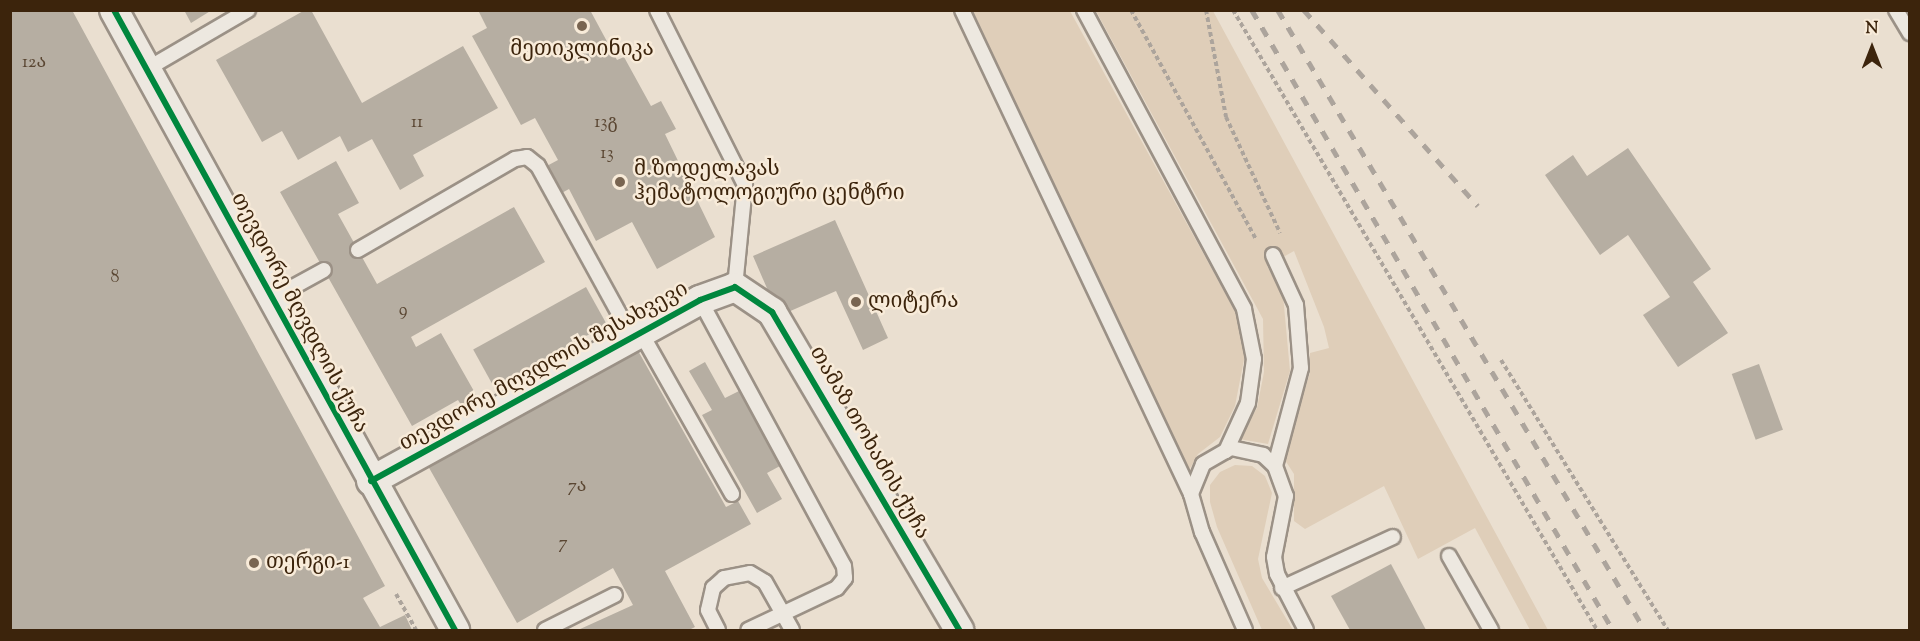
<!DOCTYPE html>
<html>
<head>
<meta charset="utf-8">
<style>
  body { margin:0 }
  #map { position:relative; width:1920px; height:641px; overflow:hidden; background:#eadfd0; font-family:"Sorts Mill Goudy","Noto Serif Georgian",serif }
  div>[style] { position:absolute }
  .green>* { inset:0; background:#dfceb9 }
  .building>* { inset:0; background:#b6aea2; transform-origin:0 0 }
  .path>* { height:4px; margin-top:-2px; transform-origin:0; background:repeating-linear-gradient(90deg,#aca49c 0 4.5px,transparent 0 7.5px) }
  .roads { filter:drop-shadow(2px 0 #9b9186) drop-shadow(-2px 0 #9b9186) drop-shadow(0 2px #9b9186) drop-shadow(0 -2px #9b9186) }
  .lane>* { height:14px; margin:-7px; padding:0 7px; transform-origin:7px; border-radius:7px; background:#ede8e0 }
  .street>* { height:28px; margin:-14px; padding:0 14px; transform-origin:14px; border-radius:14px; background:#ede8e0 }
  .rail>* { height:4.5px; margin-top:-2.25px; transform-origin:0; background:repeating-linear-gradient(90deg,#aca49c 0 10px,transparent 0 20px) }
  .cycleway>* { height:6px; margin:-3px; padding:0 3px; transform-origin:3px; border-radius:3px; background:#00873e }
  .dots>* { width:16px; height:16px; translate:-50% -50%; box-sizing:border-box; border:3px solid #f8ebd9; border-radius:50% }
  span { translate:-50% -50%; white-space:nowrap; text-align:center; line-height:1.15; -webkit-text-stroke:5px #f8ebd9; paint-order:stroke }
  .number-label { font-size:18px; color:#5a4632 }
  .number-label span { -webkit-text-stroke-width:0 }
  .poi-label { font-size:21px; color:#3c240c }
  .left { translate:0 -50%; text-align:left }
  .street-label { font-size:21px; color:#3c240c }
  .frame { position:absolute; inset:0; border:12px solid #3c240c; pointer-events:none }
  .north { position:absolute; left:1842px; top:18px; width:60px; height:60px; -webkit-text-stroke:4px #f8ebd9; paint-order:stroke; rotate:0deg; font-size:16px; font-weight:700; line-height:24px; text-align:center; color:#3c240c }
  .north::after { content:''; display:block; margin:auto; width:21px; height:27px; background:#3c240c; clip-path:polygon(50% 0,100% 100%,50% 72%,0 100%) }
</style>
</head>
<body>
<div id="map">
  <div class="green">
    <div style="clip-path:polygon(973px 11px,1070px 11px,1236px 313px,1247px 344px,1235px 406px,1220px 437px,1198px 454px,1188px 472px,1080px 248px)"></div>
    <div style="clip-path:polygon(1096px 11px,1213px 11px,1548px 630px,1530px 630px,1475px 528px,1418px 559px,1384px 486px,1305px 529px,1294px 521px,1294px 474px,1283px 457px,1310px 373px,1310px 353px,1329px 348px,1324px 327px,1294px 251px,1267px 266px,1283px 295px,1290px 371px,1268px 444px,1239px 439px,1257px 408px,1264px 372px,1263px 319px)"></div>
    <div style="clip-path:polygon(1235px 465px,1252px 466px,1265px 476px,1272px 493px,1258px 559px,1262px 578px,1293px 630px,1262px 630px,1217px 527px,1210px 502px,1210px 485px,1220px 472px)"></div>
  </div>
  <div class="building">
    <div style="clip-path:polygon(10px 10px,72px 10px,385px 586px,363px 598px,380px 627px,405px 615px,412px 630px,10px 630px)"></div>
    <div style="clip-path:polygon(184px 10px,212px 10px,191px 23px)"></div>
    <div style="clip-path:polygon(305px 10px,311px 10px,362px 103px,463px 46px,498px 108px,413px 155px,424px 176px,400px 190px,372px 139px,348px 152px,340px 136px,298px 160px,282px 131px,262px 142px,216px 60px)"></div>
    <div style="clip-path:polygon(478px 10px,590px 10px,617px 60px,624px 57px,651px 106px,661px 101px,676px 129px,665px 134px,715px 237px,657px 269px,632px 222px,596px 241px,569px 189px,558px 195px,543px 168px,558px 160px,535px 118px,521px 125px,472px 36px,487px 28px)"></div>
    <div style="clip-path:polygon(1628px 148px,1711px 269px,1693px 282px,1728px 333px,1678px 367px,1643px 315px,1670px 297px,1628px 235px,1600px 255px,1545px 175px,1573px 155px,1587px 176px)"></div>
    <div style="clip-path:polygon(336px 161px,359px 203px,338px 214px,377px 284px,514px 207px,545px 262px,411px 337px,416px 347px,441px 333px,479px 400px,463px 408px,458px 400px,412px 426px,280px 192px)"></div>
    <div style="clip-path:polygon(835px 220px,888px 338px,863px 350px,836px 291px,779px 316px,753px 256px)"></div>
    <div style="left:586px;top:287px;width:43px;height:129px;rotate:61deg"></div>
    <div style="clip-path:polygon(637px 349px,726px 507px,738px 501px,751px 524px,665px 571px,695px 627px,689px 630px,578px 630px,633px 605px,613px 568px,517px 623px,428px 466px)"></div>
    <div style="clip-path:polygon(705px 362px,725px 398px,739px 391px,780px 466px,767px 473px,782px 499px,757px 513px,702px 415px,712px 410px,689px 371px)"></div>
    <div style="left:1759px;top:364px;width:70px;height:29px;rotate:70deg"></div>
    <div style="clip-path:polygon(1391px 564px,1426px 630px,1350px 630px,1331px 596px)"></div>
  </div>
  <div class="path">
    <div style="left:1131px;top:10px;width:261px;rotate:61.4deg"></div>
    <div style="left:1206px;top:10px;width:109px;rotate:79.4deg"></div>
    <div style="left:1226px;top:117px;width:128px;rotate:65deg"></div>
    <div style="left:1233px;top:10px;width:719px;rotate:59.58deg"></div>
    <div style="left:1501px;top:360px;width:317px;rotate:58.3deg"></div>
    <div style="left:396px;top:594px;width:41px;rotate:60.9deg"></div>
  </div>
  <div class="roads">
    <div class="lane">
      <div style="left:657px;top:10px;width:196px;rotate:63.3deg"></div>
      <div style="left:745px;top:185px;width:102px;rotate:95.6deg"></div>
      <div style="left:962px;top:10px;width:535px;rotate:64.68deg"></div>
      <div style="left:1191px;top:494px;width:40px;rotate:74deg"></div>
      <div style="left:1202px;top:532px;width:107px;rotate:66.3deg"></div>
      <div style="left:1084px;top:10px;width:339px;rotate:61.8deg"></div>
      <div style="left:1244px;top:309px;width:51px;rotate:78.7deg"></div>
      <div style="left:1254px;top:359px;width:44px;rotate:97.8deg"></div>
      <div style="left:1248px;top:403px;width:53px;rotate:114.6deg"></div>
      <div style="left:1896px;top:10px;width:27px;rotate:59deg"></div>
      <div style="left:147px;top:69px;width:117px;rotate:-30.3deg"></div>
      <div style="left:358px;top:250px;width:181px;rotate:-30.1deg"></div>
      <div style="left:515px;top:159px;width:12px;rotate:-9deg"></div>
      <div style="left:527px;top:157px;width:14px;rotate:39deg"></div>
      <div style="left:538px;top:166px;width:195px;rotate:61.2deg"></div>
      <div style="left:1273px;top:255px;width:55px;rotate:65.3deg"></div>
      <div style="left:1296px;top:305px;width:63px;rotate:85.5deg"></div>
      <div style="left:1301px;top:368px;width:101px;rotate:104.9deg"></div>
      <div style="left:273px;top:298px;width:58px;rotate:-28.8deg"></div>
      <div style="left:700px;top:300px;width:302px;rotate:61.6deg"></div>
      <div style="left:844px;top:566px;width:12px;rotate:85deg"></div>
      <div style="left:845px;top:578px;width:13px;rotate:129deg"></div>
      <div style="left:837px;top:588px;width:98px;rotate:154.7deg"></div>
      <div style="left:641px;top:333px;width:185px;rotate:60.5deg"></div>
      <div style="left:1191px;top:494px;width:32px;rotate:-68deg"></div>
      <div style="left:1203px;top:464px;width:32px;rotate:-30deg"></div>
      <div style="left:1231px;top:448px;width:33px;rotate:12deg"></div>
      <div style="left:1263px;top:455px;width:16px;rotate:43deg"></div>
      <div style="left:1275px;top:466px;width:32px;rotate:70deg"></div>
      <div style="left:1286px;top:496px;width:62px;rotate:101.1deg"></div>
      <div style="left:1274px;top:557px;width:17px;rotate:80deg"></div>
      <div style="left:1277px;top:574px;width:63px;rotate:62.6deg"></div>
      <div style="left:1449px;top:556px;width:85px;rotate:60.4deg"></div>
      <div style="left:1282px;top:588px;width:122px;rotate:-24.7deg"></div>
      <div style="left:545px;top:630px;width:78px;rotate:-26.6deg"></div>
      <div style="left:718px;top:630px;width:22px;rotate:-117deg"></div>
      <div style="left:708px;top:610px;width:23px;rotate:-77deg"></div>
      <div style="left:713px;top:588px;width:15px;rotate:-42deg"></div>
      <div style="left:724px;top:578px;width:26px;rotate:-11deg"></div>
      <div style="left:750px;top:573px;width:17px;rotate:31deg"></div>
      <div style="left:765px;top:582px;width:55px;rotate:60.6deg"></div>
    </div>
    <div class="street">
      <div style="left:114px;top:10px;width:708px;rotate:61.19deg"></div>
      <div style="left:371px;top:481px;width:376px;rotate:-28.8deg"></div>
      <div style="left:700px;top:300px;width:37px;rotate:-20deg"></div>
      <div style="left:735px;top:287px;width:45px;rotate:34deg"></div>
      <div style="left:772px;top:312px;width:369px;rotate:59.5deg"></div>
    </div>
  </div>
  <div class="rail">
    <div style="left:1252px;top:10px;width:717px;rotate:59.79deg"></div>
    <div style="left:1278px;top:10px;width:720px;rotate:59.38deg"></div>
    <div style="left:1304px;top:10px;width:262px;rotate:48.4deg"></div>
  </div>
  <div class="cycleway">
    <div style="left:114px;top:10px;width:708px;rotate:61.19deg"></div>
    <div style="left:371px;top:481px;width:376px;rotate:-28.8deg"></div>
    <div style="left:700px;top:300px;width:37px;rotate:-20deg"></div>
    <div style="left:735px;top:287px;width:45px;rotate:34deg"></div>
    <div style="left:772px;top:312px;width:369px;rotate:59.5deg"></div>
  </div>
  <div class="dots">
    <div style="left:582px;top:26px;background:#796551"></div>
    <div style="left:620px;top:182px;background:#796551"></div>
    <div style="left:856px;top:302px;background:#796551"></div>
    <div style="left:254px;top:563px;background:#796551"></div>
  </div>
  <div class="number-label">
    <span style="left:34px;top:63px">12ა</span>
    <span style="left:417px;top:123px">11</span>
    <span style="left:606px;top:123px">13გ</span>
    <span style="left:607px;top:154px">13</span>
    <span style="left:115px;top:278px">8</span>
    <span style="left:403px;top:311px">9</span>
    <span style="left:577px;top:487px">7ა</span>
    <span style="left:563px;top:544px">7</span>
  </div>
  <div class="poi-label">
    <span style="left:582px;top:50px">მეთიკლინიკა</span>
    <span class="left" style="left:634px;top:182px">მ.ზოდელავას<br>ჰემატოლოგიური ცენტრი</span>
    <span class="left" style="left:868px;top:302px">ლიტერა</span>
    <span class="left" style="left:266px;top:563px">თერგი-1</span>
  </div>
  <div class="street-label">
    <span style="left:299px;top:313px;rotate:62deg">თევდორე მღვდლის ქუჩა</span>
    <span style="left:544px;top:367px;rotate:-29deg">თევდორე მღვდლის შესახვევი</span>
    <span style="left:869px;top:443px;rotate:60deg">თამაზ თოხაძის ქუჩა</span>
  </div>
  <div class="frame"></div>
  <div class="north">N</div>
</div>
</body>
</html>
